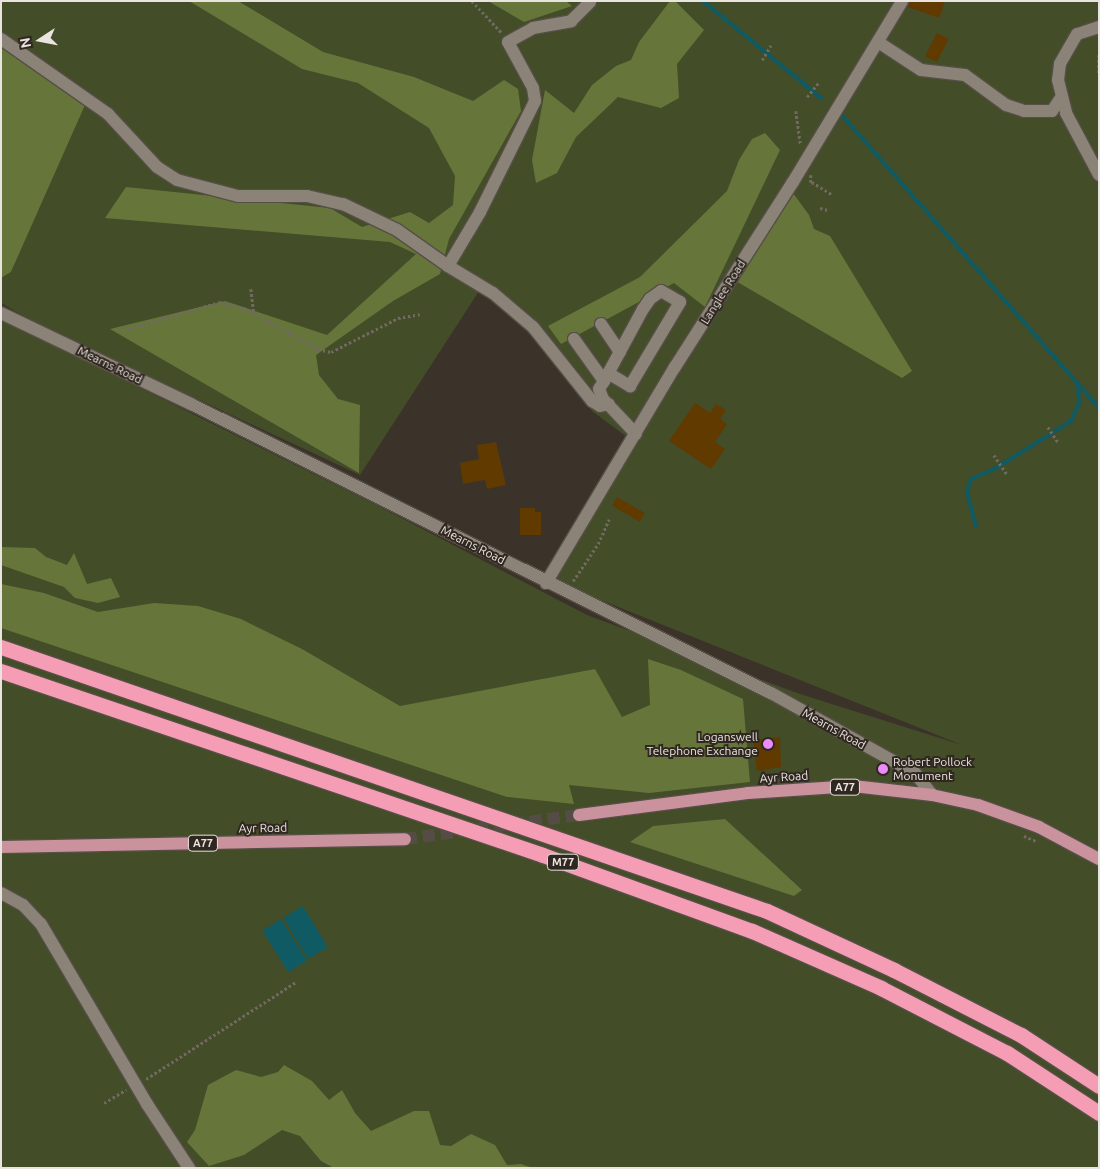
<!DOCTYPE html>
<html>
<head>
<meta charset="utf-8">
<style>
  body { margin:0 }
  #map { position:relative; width:1100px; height:1169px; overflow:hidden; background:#3b322a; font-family:Ubuntu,sans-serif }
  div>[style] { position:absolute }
  .green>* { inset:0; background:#434d28 }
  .forest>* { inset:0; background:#66763a }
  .water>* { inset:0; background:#0f5a63; transform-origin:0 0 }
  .stream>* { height:4px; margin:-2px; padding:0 2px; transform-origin:2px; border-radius:2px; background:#0f5a63 }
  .building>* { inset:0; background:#613a00; transform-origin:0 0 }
  .major-tunnel>* { height:12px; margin-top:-6px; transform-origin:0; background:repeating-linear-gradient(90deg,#554d45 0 12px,transparent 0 18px) }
  .path>* { height:2.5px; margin-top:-1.25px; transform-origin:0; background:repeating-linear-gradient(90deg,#716962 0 2.5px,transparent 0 5px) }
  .roads { filter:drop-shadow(1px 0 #564f47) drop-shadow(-1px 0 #564f47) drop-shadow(0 1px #564f47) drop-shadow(0 -1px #564f47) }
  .minor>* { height:12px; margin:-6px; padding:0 6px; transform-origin:6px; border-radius:6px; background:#8b8278 }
  .major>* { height:12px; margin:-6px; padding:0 6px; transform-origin:6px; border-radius:6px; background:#ca929c }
  .highway>* { height:15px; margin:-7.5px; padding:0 7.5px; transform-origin:7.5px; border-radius:7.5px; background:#f49db4 }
  .dots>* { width:14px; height:14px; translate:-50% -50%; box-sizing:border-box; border:2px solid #302820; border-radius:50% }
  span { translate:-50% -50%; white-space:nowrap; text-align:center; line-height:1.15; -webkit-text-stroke:4px #302820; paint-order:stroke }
  .shield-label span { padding:1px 4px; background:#302820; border:1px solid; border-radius:4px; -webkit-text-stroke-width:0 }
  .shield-label { font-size:11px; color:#e9e4df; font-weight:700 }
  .street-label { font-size:12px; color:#e9e4df }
  .poi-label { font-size:12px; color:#e9e4df }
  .right { translate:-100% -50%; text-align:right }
  .left { translate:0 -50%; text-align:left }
  .frame { position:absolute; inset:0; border:2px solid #e9e4df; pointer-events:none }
  .north { position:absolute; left:15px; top:15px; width:50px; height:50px; -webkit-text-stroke:4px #302820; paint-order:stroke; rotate:259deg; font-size:14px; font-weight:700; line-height:20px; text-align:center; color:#e9e4df }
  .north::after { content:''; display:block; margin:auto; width:18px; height:22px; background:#e9e4df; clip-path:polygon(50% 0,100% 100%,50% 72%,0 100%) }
</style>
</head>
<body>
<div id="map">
  <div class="green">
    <div style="clip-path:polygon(1px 1px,1099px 1px,1099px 1168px,1px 1168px,1px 319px,375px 504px,587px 615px,800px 694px,962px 745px,546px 578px,627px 437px,592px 411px,542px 344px,481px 288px,360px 475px,39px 325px,1px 303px,1px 278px,11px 272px,86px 103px,1px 45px)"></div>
  </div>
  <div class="forest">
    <div style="clip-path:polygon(189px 1px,238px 1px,323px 52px,414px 77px,473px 101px,504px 80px,518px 89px,521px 111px,449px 239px,440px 274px,393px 301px,316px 355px,319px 375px,338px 399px,360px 405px,359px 473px,110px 329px,225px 301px,327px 335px,416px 254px,390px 242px,105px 218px,126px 187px,330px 208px,362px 227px,410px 212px,429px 223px,453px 205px,455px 176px,429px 128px,358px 83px,302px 69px)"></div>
    <div style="clip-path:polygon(488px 1px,566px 1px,572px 6px,524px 22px)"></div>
    <div style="clip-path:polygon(670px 1px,675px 1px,704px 30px,677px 64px,679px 98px,661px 108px,618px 97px,576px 137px,557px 173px,536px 183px,532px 160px,545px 90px,574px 113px,592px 85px,616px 66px,631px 60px,639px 42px)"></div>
    <div style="clip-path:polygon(1px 45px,86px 103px,11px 272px,1px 278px)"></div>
    <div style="clip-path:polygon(765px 133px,780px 150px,705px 307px,674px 283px,561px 344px,548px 326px,640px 277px,727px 191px,739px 160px,752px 139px)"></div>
    <div style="clip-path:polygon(793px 193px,809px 215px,814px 229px,830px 236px,912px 371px,902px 378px,734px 280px)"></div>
    <div style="clip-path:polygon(1px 547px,35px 548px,46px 557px,67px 565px,74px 553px,87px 584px,111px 578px,120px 597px,98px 603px,75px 598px,64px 587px,1px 565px)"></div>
    <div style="clip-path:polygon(1px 584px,44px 593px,98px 612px,154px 603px,198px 606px,241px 619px,302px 649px,400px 706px,595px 669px,622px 717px,650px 705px,648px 659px,681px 670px,743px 699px,750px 782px,649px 793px,569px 785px,574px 804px,507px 797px,1px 628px)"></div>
    <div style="clip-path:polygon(725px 819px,802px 890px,794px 896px,630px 842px,653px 826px)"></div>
    <div style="clip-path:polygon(284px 1065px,312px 1081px,329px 1100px,342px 1090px,355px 1113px,371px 1131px,414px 1111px,429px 1111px,440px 1145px,451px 1146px,471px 1134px,495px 1145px,507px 1165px,521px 1164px,533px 1168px,334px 1168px,321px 1161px,300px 1136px,282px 1130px,244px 1155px,209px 1166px,187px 1142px,195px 1130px,208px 1085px,236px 1070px,261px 1077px,278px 1072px)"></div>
  </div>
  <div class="water">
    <div style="left:303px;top:906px;width:48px;height:23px;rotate:59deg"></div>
    <div style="left:281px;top:919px;width:49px;height:22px;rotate:58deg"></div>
  </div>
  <div class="stream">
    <div style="left:703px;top:1px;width:153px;rotate:39.4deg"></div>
    <div style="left:840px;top:113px;width:393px;rotate:48.7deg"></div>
    <div style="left:976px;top:526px;width:35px;rotate:-105deg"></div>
    <div style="left:967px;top:492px;width:14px;rotate:-73deg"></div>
    <div style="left:971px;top:479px;width:25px;rotate:-23deg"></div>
    <div style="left:994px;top:469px;width:91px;rotate:-31.9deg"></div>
    <div style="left:1071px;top:421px;width:20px;rotate:-66deg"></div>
    <div style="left:1079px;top:403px;width:19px;rotate:-93deg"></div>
  </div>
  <div class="building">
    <div style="clip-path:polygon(910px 1px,945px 1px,939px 18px,908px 7px)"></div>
    <div style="left:937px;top:33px;width:13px;height:26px;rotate:27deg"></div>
    <div style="clip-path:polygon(695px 403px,710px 413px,716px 404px,726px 410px,720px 419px,727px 424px,715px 442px,725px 449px,711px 469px,669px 441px)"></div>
    <div style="clip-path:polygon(496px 442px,506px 485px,487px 489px,485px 480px,463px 484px,460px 463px,479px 459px,477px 445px)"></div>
    <div style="left:617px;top:497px;width:32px;height:10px;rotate:30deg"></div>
    <div style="clip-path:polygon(520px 508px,535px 508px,535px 512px,541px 512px,541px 535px,520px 535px)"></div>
    <div style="clip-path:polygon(780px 737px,781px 767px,757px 771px,753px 740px)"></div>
  </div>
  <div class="major-tunnel">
    <div style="left:405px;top:839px;width:176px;rotate:-7.9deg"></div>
  </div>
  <div class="path">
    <div style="left:472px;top:1px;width:44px;rotate:46.8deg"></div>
    <div style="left:1099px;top:55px;width:20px;rotate:90deg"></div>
    <div style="left:762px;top:60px;width:17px;rotate:-59deg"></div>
    <div style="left:807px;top:97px;width:19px;rotate:-51deg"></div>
    <div style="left:796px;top:111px;width:35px;rotate:82deg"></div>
    <div style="left:811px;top:175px;width:10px;rotate:90deg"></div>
    <div style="left:812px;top:182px;width:25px;rotate:32deg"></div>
    <div style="left:820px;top:208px;width:8px;rotate:14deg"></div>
    <div style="left:251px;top:289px;width:23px;rotate:83deg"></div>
    <div style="left:122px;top:331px;width:101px;rotate:-16.6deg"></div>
    <div style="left:219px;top:302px;width:26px;rotate:13deg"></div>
    <div style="left:244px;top:308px;width:85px;rotate:29deg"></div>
    <div style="left:318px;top:349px;width:13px;rotate:13deg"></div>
    <div style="left:331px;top:352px;width:75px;rotate:-26.9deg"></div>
    <div style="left:398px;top:318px;width:22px;rotate:-10deg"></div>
    <div style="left:1048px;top:427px;width:18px;rotate:56deg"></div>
    <div style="left:994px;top:455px;width:23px;rotate:56deg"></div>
    <div style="left:573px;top:581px;width:45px;rotate:-56deg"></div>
    <div style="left:598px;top:544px;width:27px;rotate:-66deg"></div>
    <div style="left:1024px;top:836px;width:15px;rotate:23deg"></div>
    <div style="left:146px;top:1079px;width:179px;rotate:-32.9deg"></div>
    <div style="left:104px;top:1103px;width:26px;rotate:-31deg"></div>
  </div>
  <div class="roads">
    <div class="minor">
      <div style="left:1099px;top:27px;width:23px;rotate:162deg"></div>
      <div style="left:1077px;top:34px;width:34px;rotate:120deg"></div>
      <div style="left:1060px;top:64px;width:16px;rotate:97deg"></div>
      <div style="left:1058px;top:80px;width:34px;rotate:76deg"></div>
      <div style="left:1066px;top:113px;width:70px;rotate:62deg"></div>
      <div style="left:1px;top:39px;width:131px;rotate:35deg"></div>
      <div style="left:108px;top:114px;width:72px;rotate:47.2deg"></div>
      <div style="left:157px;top:167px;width:24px;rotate:33deg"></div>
      <div style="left:177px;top:180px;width:63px;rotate:14.7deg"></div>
      <div style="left:238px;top:196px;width:69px"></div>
      <div style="left:307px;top:196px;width:37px;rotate:13deg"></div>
      <div style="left:343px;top:204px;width:60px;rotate:25.7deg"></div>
      <div style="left:397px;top:230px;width:62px;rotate:35.2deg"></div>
      <div style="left:448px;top:266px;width:52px;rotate:31deg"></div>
      <div style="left:493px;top:293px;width:52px;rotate:40.4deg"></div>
      <div style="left:533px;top:327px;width:95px;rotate:51.4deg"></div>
      <div style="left:592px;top:401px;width:9px;rotate:32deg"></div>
      <div style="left:600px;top:406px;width:9px;rotate:-13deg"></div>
      <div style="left:878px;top:42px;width:51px;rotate:33.1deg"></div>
      <div style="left:921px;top:70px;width:44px;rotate:6.5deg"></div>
      <div style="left:965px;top:75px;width:51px;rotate:36.2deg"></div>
      <div style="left:1006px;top:105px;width:19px;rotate:18deg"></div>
      <div style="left:1024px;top:111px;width:28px"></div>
      <div style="left:1052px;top:111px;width:14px;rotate:-56deg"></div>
      <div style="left:448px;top:266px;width:63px;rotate:-59.3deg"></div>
      <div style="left:480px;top:212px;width:124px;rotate:-63.6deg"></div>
      <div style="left:535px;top:101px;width:13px;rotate:-99deg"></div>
      <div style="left:533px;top:88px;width:52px;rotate:-118.5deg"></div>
      <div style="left:508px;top:42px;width:29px;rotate:-29deg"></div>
      <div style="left:533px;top:28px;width:39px;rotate:-10deg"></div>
      <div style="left:571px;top:21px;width:27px;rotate:-45deg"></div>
      <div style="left:1px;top:313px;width:211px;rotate:25.6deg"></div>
      <div style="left:191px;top:404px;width:648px;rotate:26.49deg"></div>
      <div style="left:771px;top:693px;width:165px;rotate:29.1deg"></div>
      <div style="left:915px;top:773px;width:28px;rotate:52deg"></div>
      <div style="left:601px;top:324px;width:34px;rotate:56deg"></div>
      <div style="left:574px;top:339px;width:52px;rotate:54.5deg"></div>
      <div style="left:608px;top:373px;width:26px;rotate:31deg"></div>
      <div style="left:630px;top:386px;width:98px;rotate:-59.2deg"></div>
      <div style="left:680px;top:302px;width:22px;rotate:-150deg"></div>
      <div style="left:661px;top:291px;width:14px;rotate:144deg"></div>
      <div style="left:650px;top:299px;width:12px;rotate:125deg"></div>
      <div style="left:643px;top:309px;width:82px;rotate:118.4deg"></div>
      <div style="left:604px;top:381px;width:9px;rotate:122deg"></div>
      <div style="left:599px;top:389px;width:11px;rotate:68deg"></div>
      <div style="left:603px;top:399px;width:48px;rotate:46.7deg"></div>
      <div style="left:546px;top:583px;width:252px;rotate:-59.2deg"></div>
      <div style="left:675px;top:367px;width:219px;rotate:-57.5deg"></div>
      <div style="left:793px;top:182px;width:211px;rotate:-58.9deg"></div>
      <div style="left:1px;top:893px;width:25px;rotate:29deg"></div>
      <div style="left:23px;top:905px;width:26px;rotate:47deg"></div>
      <div style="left:41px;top:924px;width:209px;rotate:59.5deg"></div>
      <div style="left:147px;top:1104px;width:77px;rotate:56.7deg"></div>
    </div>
    <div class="major">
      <div style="left:579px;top:815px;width:170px;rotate:-7.4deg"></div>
      <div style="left:748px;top:793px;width:105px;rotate:-3.8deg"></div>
      <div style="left:853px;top:786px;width:80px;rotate:6.5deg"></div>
      <div style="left:932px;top:795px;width:47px;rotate:12.3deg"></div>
      <div style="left:978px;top:805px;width:65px;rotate:19.8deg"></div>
      <div style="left:1039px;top:827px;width:68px;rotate:28.1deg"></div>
      <div style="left:1px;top:847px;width:404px;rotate:-1.1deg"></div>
    </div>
    <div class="highway">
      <div style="left:1px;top:647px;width:810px;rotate:19.02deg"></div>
      <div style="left:767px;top:911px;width:140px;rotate:24.9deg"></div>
      <div style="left:894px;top:970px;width:143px;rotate:27.1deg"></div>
      <div style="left:1021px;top:1035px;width:93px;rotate:33.2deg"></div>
      <div style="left:1px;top:671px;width:572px;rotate:18.75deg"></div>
      <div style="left:543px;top:855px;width:222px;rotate:20deg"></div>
      <div style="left:752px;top:931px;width:141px;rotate:23.8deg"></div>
      <div style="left:881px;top:988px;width:142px;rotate:27.3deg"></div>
      <div style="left:1007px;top:1053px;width:110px;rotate:33.1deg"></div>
    </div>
  </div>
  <div class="dots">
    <div style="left:768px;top:744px;background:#ec8cfb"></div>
    <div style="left:883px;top:769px;background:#ec8cfb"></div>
  </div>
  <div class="shield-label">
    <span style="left:845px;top:787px">A77</span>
    <span style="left:203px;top:843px">A77</span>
    <span style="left:563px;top:862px">M77</span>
  </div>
  <div class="street-label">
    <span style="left:723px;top:292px;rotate:-58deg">Langlee Road</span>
    <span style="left:110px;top:365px;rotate:26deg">Mearns Road</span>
    <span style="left:473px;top:545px;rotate:27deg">Mearns Road</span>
    <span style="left:834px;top:729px;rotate:29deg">Mearns Road</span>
    <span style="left:784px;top:777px;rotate:-4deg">Ayr Road</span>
    <span style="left:263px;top:828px;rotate:-1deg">Ayr Road</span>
  </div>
  <div class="poi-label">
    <span class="right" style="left:758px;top:744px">Loganswell<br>Telephone Exchange</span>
    <span class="left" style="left:893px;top:769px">Robert Pollock<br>Monument</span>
  </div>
  <div class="frame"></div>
  <div class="north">N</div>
</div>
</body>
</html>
